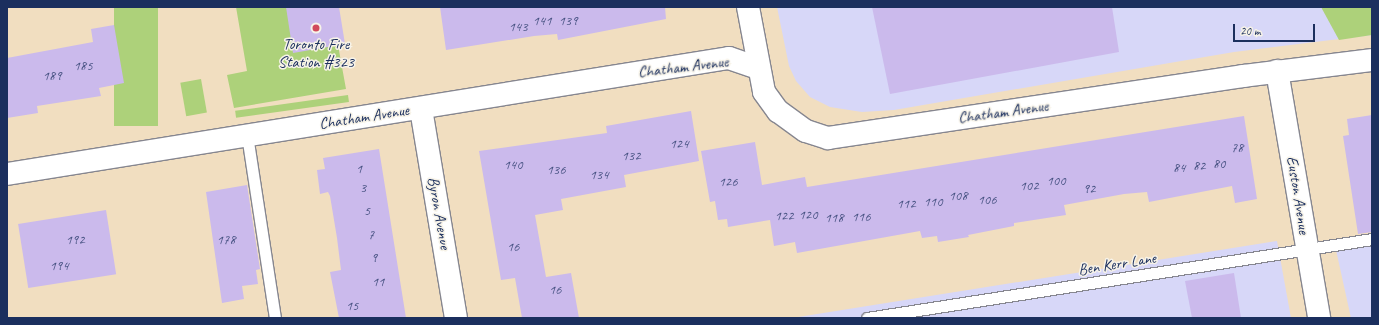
<!DOCTYPE html>
<html>
<head>
<meta charset="utf-8">
<style>
  body { margin:0 }
  #map { position:relative; width:1379px; height:325px; overflow:hidden; background:#f1dec0; font-family:Caveat,sans-serif }
  div>[style] { position:absolute }
  .built>* { inset:0; background:#d7d7f8 }
  .green>* { inset:0; background:#add17a; transform-origin:0 0 }
  .building>* { inset:0; background:#cbbaec; transform-origin:0 0 }
  .roads { filter:drop-shadow(1px 0 #86868f) drop-shadow(-1px 0 #86868f) drop-shadow(0 1px #86868f) drop-shadow(0 -1px #86868f) }
  .lane>* { height:11px; margin:-5.5px; padding:0 5.5px; transform-origin:5.5px; border-radius:5.5px; background:#fff }
  .street>* { height:22px; margin:-11px; padding:0 11px; transform-origin:11px; border-radius:11px; background:#fff }
  .dots>* { width:11px; height:11px; translate:-50% -50%; box-sizing:border-box; border:2px solid #f7f3e8; border-radius:50% }
  span { translate:-50% -50%; white-space:nowrap; text-align:center; line-height:1.15; -webkit-text-stroke:3px #f7f3e8; paint-order:stroke }
  .number-label { font-size:14px; color:#475282 }
  .number-label span { -webkit-text-stroke-width:0 }
  .poi-label { font-size:16px; color:#1b2f5e }
  .street-label { font-size:16px; color:#1b2f5e }
  .frame { position:absolute; inset:0; border:8px solid #1b2f5e; pointer-events:none }
  .scale { position:absolute; left:1233px; top:24px; width:82px; height:18px; box-sizing:border-box; border:2px solid #1b2f5e; border-top:0; padding-left:5px; font-size:12px; line-height:14px; white-space:nowrap; color:#1b2f5e; -webkit-text-stroke:3px #f7f3e8; paint-order:stroke }
</style>
</head>
<body>
<div id="map">
  <div class="built">
    <div style="clip-path:polygon(777px 7px,1372px 7px,1372px 35px,1234px 52px,894px 110px,862px 112px,830px 107px,810px 97px,796px 81px,789px 66px)"></div>
    <div style="clip-path:polygon(1277px 241px,1291px 318px,792px 318px)"></div>
    <div style="clip-path:polygon(1372px 245px,1372px 318px,1351px 318px,1336px 250px)"></div>
  </div>
  <div class="green">
    <div style="left:114px;top:7px;width:44px;height:119px"></div>
    <div style="clip-path:polygon(236px 7px,286px 7px,338px 45px,346px 89px,234px 108px,227px 75px,247px 71px)"></div>
    <div style="clip-path:polygon(1321px 7px,1372px 7px,1372px 35px,1339px 40px)"></div>
    <div style="left:201px;top:79px;width:34px;height:21px;rotate:80deg"></div>
    <div style="left:348px;top:95px;width:7px;height:114px;rotate:82deg"></div>
  </div>
  <div class="building">
    <div style="clip-path:polygon(286px 7px,339px 7px,345px 44px,293px 53px)"></div>
    <div style="clip-path:polygon(440px 7px,665px 7px,666px 19px,558px 40px,557px 34px,534px 36px,446px 50px)"></div>
    <div style="clip-path:polygon(872px 7px,1112px 7px,1119px 52px,890px 94px)"></div>
    <div style="clip-path:polygon(114px 25px,124px 83px,99px 88px,101px 96px,37px 106px,38px 113px,7px 118px,7px 58px,93px 42px,91px 29px)"></div>
    <div style="clip-path:polygon(691px 111px,699px 161px,624px 175px,626px 187px,561px 199px,563px 210px,535px 215px,546px 277px,571px 273px,579px 318px,522px 318px,515px 278px,501px 280px,479px 151px,607px 133px,606px 126px)"></div>
    <div style="clip-path:polygon(1372px 115px,1372px 232px,1358px 234px,1343px 136px,1349px 135px,1347px 119px)"></div>
    <div style="clip-path:polygon(1244px 116px,1257px 199px,1235px 203px,1232px 186px,1149px 202px,1147px 192px,1124px 194px,1064px 205px,1066px 215px,1014px 223px,1014px 226px,968px 235px,969px 237px,938px 242px,937px 236px,922px 238px,920px 231px,797px 253px,795px 242px,774px 246px,770px 220px,728px 227px,727px 219px,718px 220px,715px 201px,710px 202px,701px 151px,755px 142px,762px 185px,805px 177px,807px 187px)"></div>
    <div style="clip-path:polygon(379px 149px,406px 318px,339px 318px,330px 272px,341px 270px,337px 238px,330px 196px,328px 192px,320px 194px,317px 170px,325px 169px,323px 158px)"></div>
    <div style="clip-path:polygon(247px 185px,260px 269px,256px 270px,258px 284px,242px 286px,244px 299px,222px 303px,206px 192px)"></div>
    <div style="left:106px;top:210px;width:65px;height:89px;rotate:81deg"></div>
    <div style="clip-path:polygon(1234px 273px,1241px 318px,1192px 318px,1185px 281px)"></div>
  </div>
  <div class="roads">
    <div class="lane">
      <div style="left:247px;top:135px;width:185px;rotate:81.3deg"></div>
      <div style="left:867px;top:318px;width:511px;rotate:-8.89deg"></div>
    </div>
    <div class="street">
      <div style="left:748px;top:7px;width:86px;rotate:79.3deg"></div>
      <div style="left:764px;top:92px;width:24px;rotate:54deg"></div>
      <div style="left:778px;top:111px;width:34px;rotate:36deg"></div>
      <div style="left:806px;top:131px;width:23px;rotate:18deg"></div>
      <div style="left:828px;top:138px;width:420px;rotate:-8.5deg"></div>
      <div style="left:1243px;top:76px;width:130px;rotate:-7.1deg"></div>
      <div style="left:1277px;top:71px;width:251px;rotate:80.3deg"></div>
      <div style="left:421px;top:109px;width:212px;rotate:80.5deg"></div>
      <div style="left:7px;top:174px;width:731px;rotate:-9.13deg"></div>
      <div style="left:729px;top:58px;width:31px;rotate:19deg"></div>
    </div>
  </div>
  <div class="dots">
    <div style="left:316px;top:28px;background:#d1495b"></div>
  </div>
  <div class="number-label">
    <span style="left:542px;top:21px">141</span>
    <span style="left:568px;top:21px">139</span>
    <span style="left:518px;top:27px">143</span>
    <span style="left:83px;top:66px">185</span>
    <span style="left:52px;top:76px">189</span>
    <span style="left:679px;top:144px">124</span>
    <span style="left:1237px;top:148px">78</span>
    <span style="left:631px;top:156px">132</span>
    <span style="left:1219px;top:164px">80</span>
    <span style="left:513px;top:165px">140</span>
    <span style="left:1199px;top:166px">82</span>
    <span style="left:1179px;top:168px">84</span>
    <span style="left:359px;top:169px">1</span>
    <span style="left:556px;top:170px">136</span>
    <span style="left:599px;top:175px">134</span>
    <span style="left:1056px;top:181px">100</span>
    <span style="left:728px;top:182px">126</span>
    <span style="left:1029px;top:186px">102</span>
    <span style="left:363px;top:188px">3</span>
    <span style="left:1089px;top:189px">92</span>
    <span style="left:958px;top:196px">108</span>
    <span style="left:987px;top:200px">106</span>
    <span style="left:933px;top:202px">110</span>
    <span style="left:906px;top:204px">112</span>
    <span style="left:367px;top:211px">5</span>
    <span style="left:808px;top:215px">120</span>
    <span style="left:784px;top:216px">122</span>
    <span style="left:861px;top:217px">116</span>
    <span style="left:834px;top:218px">118</span>
    <span style="left:371px;top:235px">7</span>
    <span style="left:75px;top:240px">192</span>
    <span style="left:226px;top:240px">178</span>
    <span style="left:513px;top:247px">16</span>
    <span style="left:374px;top:258px">9</span>
    <span style="left:59px;top:266px">194</span>
    <span style="left:378px;top:282px">11</span>
    <span style="left:555px;top:290px">16</span>
    <span style="left:352px;top:306px">15</span>
  </div>
  <div class="poi-label">
    <span style="left:316px;top:53px">Toronto Fire<br>Station #323</span>
  </div>
  <div class="street-label">
    <span style="left:683px;top:67px;rotate:-7deg">Chatham Avenue</span>
    <span style="left:1003px;top:112px;rotate:-8deg">Chatham Avenue</span>
    <span style="left:364px;top:117px;rotate:-9deg">Chatham Avenue</span>
    <span style="left:1298px;top:195px;rotate:81deg">Euston Avenue</span>
    <span style="left:439px;top:213px;rotate:80deg">Byron Avenue</span>
    <span style="left:1117px;top:264px;rotate:-9deg">Ben Kerr Lane</span>
  </div>
  <div class="frame"></div>
  <div class="scale">20 m</div>
</div>
</body>
</html>
